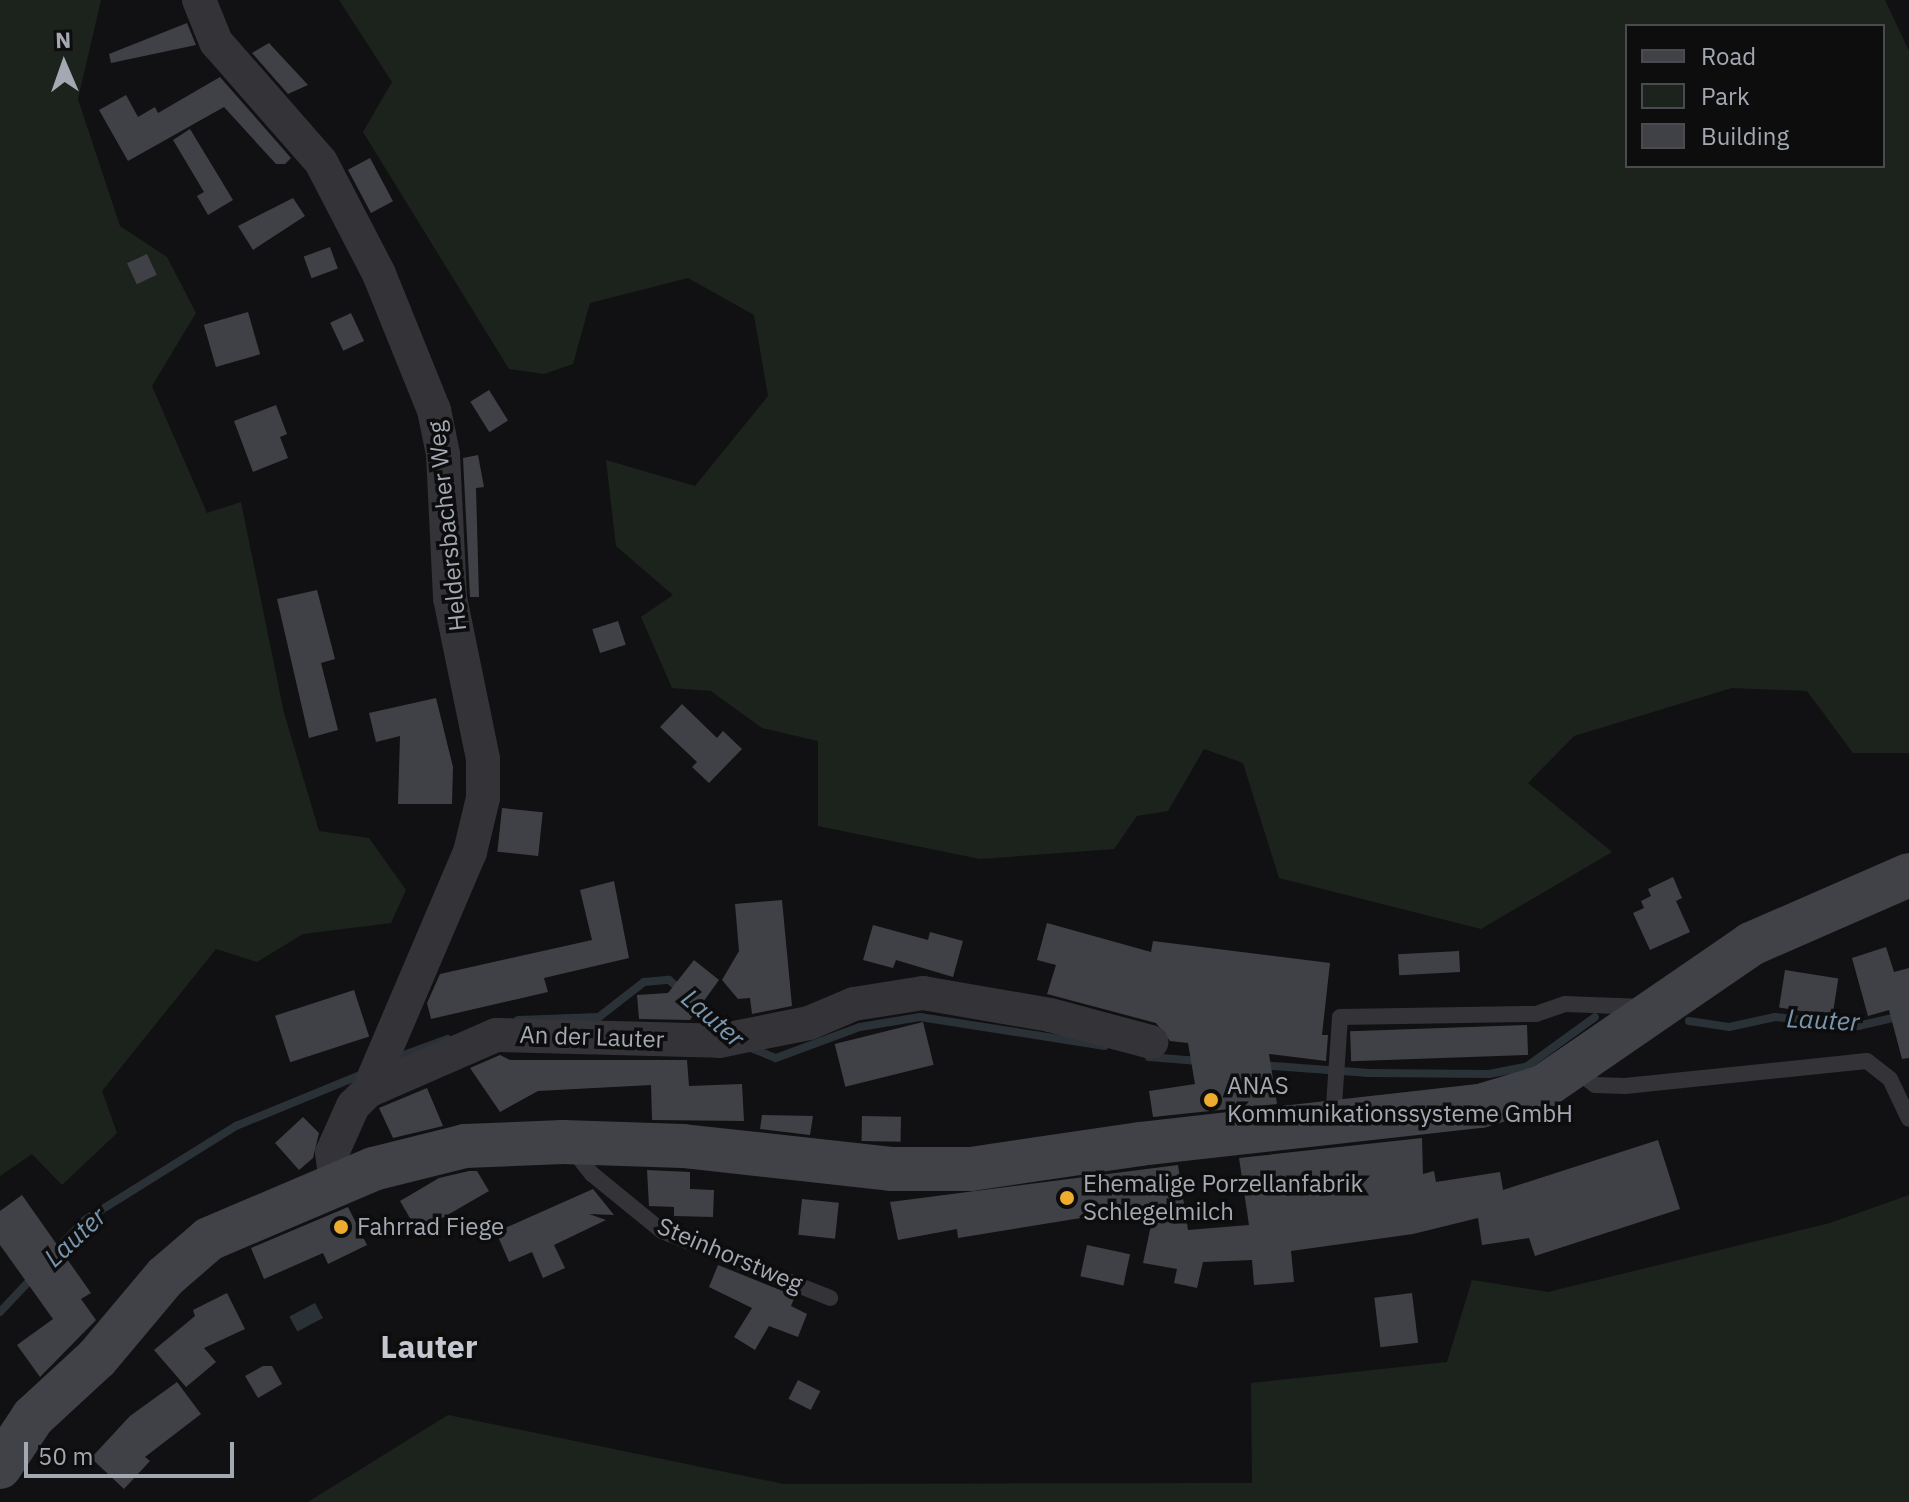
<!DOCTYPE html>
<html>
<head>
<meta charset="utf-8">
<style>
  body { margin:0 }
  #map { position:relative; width:1909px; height:1502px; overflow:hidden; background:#111113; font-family:"IBM Plex Sans",sans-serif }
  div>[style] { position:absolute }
  .green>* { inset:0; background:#1c231d }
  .water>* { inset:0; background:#2a3238; transform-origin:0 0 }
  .stream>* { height:8px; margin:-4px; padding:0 4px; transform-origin:4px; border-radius:4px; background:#2a3238 }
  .building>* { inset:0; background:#404146; transform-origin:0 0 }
  .lane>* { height:16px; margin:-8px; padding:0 8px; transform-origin:8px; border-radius:8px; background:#333338 }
  .street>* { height:34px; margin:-17px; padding:0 17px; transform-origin:17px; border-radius:17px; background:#333338 }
  .secondary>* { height:44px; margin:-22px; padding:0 22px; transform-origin:22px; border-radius:22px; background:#414248 }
  .dots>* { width:22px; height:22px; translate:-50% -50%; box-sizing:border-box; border:4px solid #0d0d0e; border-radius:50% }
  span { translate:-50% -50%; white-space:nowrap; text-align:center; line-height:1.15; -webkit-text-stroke:7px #0d0d0e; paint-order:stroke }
  .street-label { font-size:24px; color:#a3a8b3 }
  .poi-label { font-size:24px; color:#a3a8b3 }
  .left { translate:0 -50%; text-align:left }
  .water-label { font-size:26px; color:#7a96ae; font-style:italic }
  .district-label { font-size:32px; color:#c4c7cf; font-weight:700 }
  .legend { position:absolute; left:1625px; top:24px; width:260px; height:144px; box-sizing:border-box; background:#0d0d0e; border:2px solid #494b50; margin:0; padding:10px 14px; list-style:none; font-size:24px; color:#a3a8b3 }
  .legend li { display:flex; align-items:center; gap:16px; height:40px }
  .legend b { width:40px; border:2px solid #494b50 }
  .north { position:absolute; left:24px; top:24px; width:80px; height:80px; -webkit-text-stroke:6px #0d0d0e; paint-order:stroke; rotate:358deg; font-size:22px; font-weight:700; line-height:32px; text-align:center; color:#a3a8b3 }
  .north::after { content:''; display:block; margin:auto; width:28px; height:36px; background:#a3a8b3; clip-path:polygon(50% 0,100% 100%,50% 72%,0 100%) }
  .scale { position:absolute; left:24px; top:1442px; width:210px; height:36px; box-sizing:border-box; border:4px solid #a3a8b3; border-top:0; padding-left:10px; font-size:24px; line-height:28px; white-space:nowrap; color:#a3a8b3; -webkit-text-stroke:6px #0d0d0e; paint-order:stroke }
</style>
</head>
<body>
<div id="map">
  <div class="green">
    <div style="clip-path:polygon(0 0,101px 0,78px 99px,120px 226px,167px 257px,196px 313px,152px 386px,207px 513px,241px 502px,284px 713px,319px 831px,369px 838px,406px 890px,391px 923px,303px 934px,257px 962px,216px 949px,102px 1091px,117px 1133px,62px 1185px,32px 1154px,0 1176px)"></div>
    <div style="clip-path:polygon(evenodd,339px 0,1885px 0,1909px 51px,1909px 753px,1853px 753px,1807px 691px,1732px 688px,1574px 736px,1528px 783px,1612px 852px,1481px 929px,1279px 878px,1243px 763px,1204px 749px,1168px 811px,1137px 816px,1114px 849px,980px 859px,818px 826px,818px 741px,762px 728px,711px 691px,672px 688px,641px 617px,673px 595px,616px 546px,606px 460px,695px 486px,768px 396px,754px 315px,688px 278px,590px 303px,573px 364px,544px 374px,509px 369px,363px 132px,392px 82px,339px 0,1883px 26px,1883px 166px,1627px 166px,1627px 26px,1883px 26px)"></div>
    <div style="clip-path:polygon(1909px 1195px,1909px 1502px,308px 1502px,448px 1415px,784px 1484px,1252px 1483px,1251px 1383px,1447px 1362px,1472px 1280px,1548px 1292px,1830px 1223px)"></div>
  </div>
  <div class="water">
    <div style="left:315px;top:1303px;width:17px;height:29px;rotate:62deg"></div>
  </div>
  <div class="stream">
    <div style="left:694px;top:1001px;width:43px;rotate:41.2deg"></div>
    <div style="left:518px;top:1020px;width:81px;rotate:-2.1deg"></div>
    <div style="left:599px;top:1017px;width:57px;rotate:-37.9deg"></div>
    <div style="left:644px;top:982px;width:25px;rotate:-5deg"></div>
    <div style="left:669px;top:980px;width:16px;rotate:40deg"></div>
    <div style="left:1689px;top:1021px;width:40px;rotate:8.5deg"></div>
    <div style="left:1729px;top:1027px;width:47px;rotate:-12.3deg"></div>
    <div style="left:1775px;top:1017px;width:83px;rotate:6.2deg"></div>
    <div style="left:1858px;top:1026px;width:52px;rotate:-13.2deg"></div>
    <div style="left:746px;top:1046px;width:32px;rotate:22deg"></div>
    <div style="left:776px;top:1058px;width:90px;rotate:-20.3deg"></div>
    <div style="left:860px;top:1027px;width:61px;rotate:-9.5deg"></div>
    <div style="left:920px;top:1017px;width:187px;rotate:8.9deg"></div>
    <div style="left:1149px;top:1057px;width:50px;rotate:4.6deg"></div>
    <div style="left:393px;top:1059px;width:58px;rotate:-20.3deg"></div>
    <div style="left:1261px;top:1065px;width:108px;rotate:4.2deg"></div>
    <div style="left:1369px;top:1073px;width:120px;rotate:0.5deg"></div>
    <div style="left:1489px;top:1074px;width:38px;rotate:-11deg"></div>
    <div style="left:1526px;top:1067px;width:85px;rotate:-35.9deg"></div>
    <div style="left:52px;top:1254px;width:47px;rotate:-45.9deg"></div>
    <div style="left:85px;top:1220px;width:178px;rotate:-31.9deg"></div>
    <div style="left:236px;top:1126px;width:137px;rotate:-22.3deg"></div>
    <div style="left:0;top:1312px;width:48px;rotate:-46.7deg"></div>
  </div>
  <div class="building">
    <div style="clip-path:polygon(187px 23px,196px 45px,111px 63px,109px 54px)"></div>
    <div style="clip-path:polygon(269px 43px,308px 85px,288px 94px,252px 53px)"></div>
    <div style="clip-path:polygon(220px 77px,291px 158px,285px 164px,276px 164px,224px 107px,128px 161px,99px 110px,126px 95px,138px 117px,155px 107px,158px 113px)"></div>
    <div style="clip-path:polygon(190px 129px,233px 200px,208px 215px,197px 196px,204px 192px,173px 140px)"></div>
    <div style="left:370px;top:158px;width:49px;height:25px;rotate:62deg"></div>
    <div style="clip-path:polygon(293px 198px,305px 216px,253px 250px,238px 226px)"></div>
    <div style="left:330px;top:247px;width:23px;height:28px;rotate:70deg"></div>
    <div style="left:147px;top:254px;width:23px;height:22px;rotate:65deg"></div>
    <div style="left:248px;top:312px;width:44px;height:46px;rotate:74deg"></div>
    <div style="left:351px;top:313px;width:31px;height:23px;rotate:65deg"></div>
    <div style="left:489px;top:390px;width:36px;height:22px;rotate:58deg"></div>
    <div style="clip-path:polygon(276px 405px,287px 434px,280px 437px,288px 458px,253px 472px,234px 421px)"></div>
    <div style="clip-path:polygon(478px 455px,484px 487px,476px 488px,479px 597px,470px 597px,463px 458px)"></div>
    <div style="clip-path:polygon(317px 590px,335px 659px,321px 663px,338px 730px,309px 738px,277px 599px)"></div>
    <div style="left:618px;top:621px;width:25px;height:27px;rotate:72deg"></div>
    <div style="clip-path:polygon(436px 698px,453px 767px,452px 804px,398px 804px,400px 736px,376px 742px,369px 713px)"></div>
    <div style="clip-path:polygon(682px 704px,717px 738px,723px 731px,742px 749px,709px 783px,692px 767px,697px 762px,660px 727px)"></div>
    <div style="left:502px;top:808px;width:41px;height:44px;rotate:6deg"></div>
    <div style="clip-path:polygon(1673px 877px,1682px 898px,1676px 901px,1690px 932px,1650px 950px,1633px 913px,1644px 908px,1641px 901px,1651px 896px,1648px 889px)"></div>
    <div style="clip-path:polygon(614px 881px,629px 958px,544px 978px,548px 992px,431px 1019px,427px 1003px,440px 974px,592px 940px,580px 890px)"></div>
    <div style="clip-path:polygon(782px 900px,792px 1006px,752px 1014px,750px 998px,738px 999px,722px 980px,739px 951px,735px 904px)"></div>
    <div style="clip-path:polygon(1047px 923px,1151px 952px,1153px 941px,1330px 963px,1322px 1035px,1328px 1035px,1326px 1061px,1269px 1054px,1277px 1104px,1153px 1117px,1149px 1091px,1195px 1084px,1188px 1043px,1170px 1041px,1156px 1023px,1047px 994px,1056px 965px,1037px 960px)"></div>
    <div style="clip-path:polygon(873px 925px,928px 940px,930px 932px,963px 941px,953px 977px,896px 960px,893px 968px,863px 960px)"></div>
    <div style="clip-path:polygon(1886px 947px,1894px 972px,1909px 968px,1909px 1058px,1902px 1059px,1889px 1010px,1868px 1016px,1852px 958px)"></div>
    <div style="left:1459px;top:951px;width:21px;height:61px;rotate:87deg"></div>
    <div style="clip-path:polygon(694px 960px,719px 980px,690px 1020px,639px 1019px,637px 995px,668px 993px)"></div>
    <div style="left:1785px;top:970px;width:54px;height:38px;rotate:9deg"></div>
    <div style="left:354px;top:990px;width:49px;height:83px;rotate:72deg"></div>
    <div style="left:923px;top:1022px;width:44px;height:91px;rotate:76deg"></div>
    <div style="left:1527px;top:1025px;width:30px;height:177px;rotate:88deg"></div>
    <div style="clip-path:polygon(500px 1055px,510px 1060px,687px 1060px,689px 1086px,742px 1084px,744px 1121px,652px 1120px,651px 1085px,538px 1091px,500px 1112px,470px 1068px)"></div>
    <div style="clip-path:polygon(427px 1088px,443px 1126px,393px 1138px,379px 1108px)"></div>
    <div style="clip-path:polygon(762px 1115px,813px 1116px,810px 1135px,760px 1129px)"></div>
    <div style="left:862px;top:1116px;width:39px;height:25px;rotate:1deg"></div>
    <div style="clip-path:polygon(303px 1117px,319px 1133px,313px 1158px,299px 1170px,275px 1143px)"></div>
    <div style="clip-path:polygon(1422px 1138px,1423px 1174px,1434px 1171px,1436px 1182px,1500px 1172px,1503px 1190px,1658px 1140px,1680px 1209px,1535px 1256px,1529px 1238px,1482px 1245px,1478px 1218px,1413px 1234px,1291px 1251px,1294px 1282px,1254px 1285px,1252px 1260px,1203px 1262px,1197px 1288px,1174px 1283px,1177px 1269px,1143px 1263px,1155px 1206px,958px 1238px,957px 1229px,898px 1240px,890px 1202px,1178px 1165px,1188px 1230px,1249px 1225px,1239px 1158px)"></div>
    <div style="clip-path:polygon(647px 1170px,690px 1172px,690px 1189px,714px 1190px,713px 1217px,674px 1216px,674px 1207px,649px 1206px)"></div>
    <div style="clip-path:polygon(469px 1171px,477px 1171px,489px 1191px,418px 1232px,400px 1201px,439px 1178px)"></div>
    <div style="clip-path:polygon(593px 1189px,614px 1215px,589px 1214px,606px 1220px,554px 1245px,565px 1268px,543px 1278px,532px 1252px,509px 1262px,496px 1232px)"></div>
    <div style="clip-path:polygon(22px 1195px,91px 1293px,81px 1299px,96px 1320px,40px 1377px,17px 1345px,53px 1319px,0 1245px,0 1211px)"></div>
    <div style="left:802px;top:1199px;width:37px;height:36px;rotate:6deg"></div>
    <div style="clip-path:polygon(348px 1207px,367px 1245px,328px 1264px,323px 1253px,264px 1279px,251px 1248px)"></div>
    <div style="left:1087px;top:1245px;width:44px;height:32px;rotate:12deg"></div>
    <div style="clip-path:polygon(718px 1265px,795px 1296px,791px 1306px,807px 1314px,798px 1337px,769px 1326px,755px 1350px,734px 1337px,752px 1308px,709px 1287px)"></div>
    <div style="clip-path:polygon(227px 1293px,245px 1329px,204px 1348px,216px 1362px,186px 1387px,154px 1350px,195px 1316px,193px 1310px)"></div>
    <div style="left:1412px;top:1293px;width:50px;height:38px;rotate:83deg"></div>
    <div style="clip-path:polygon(263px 1366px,272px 1366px,282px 1384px,258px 1398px,245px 1376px)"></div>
    <div style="left:798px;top:1380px;width:25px;height:21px;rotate:27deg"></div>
    <div style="clip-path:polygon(177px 1382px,201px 1414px,145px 1457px,150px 1461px,124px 1489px,91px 1458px,130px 1416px)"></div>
  </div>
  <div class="lane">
    <div style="left:1574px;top:1069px;width:26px;rotate:37deg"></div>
    <div style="left:1595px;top:1085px;width:30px;rotate:2deg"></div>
    <div style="left:1625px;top:1086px;width:243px;rotate:-5.9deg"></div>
    <div style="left:1867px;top:1061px;width:29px;rotate:38deg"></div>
    <div style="left:1890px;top:1079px;width:44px;rotate:64.6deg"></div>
    <div style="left:1333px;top:1120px;width:103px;rotate:-86.1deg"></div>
    <div style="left:1340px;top:1017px;width:196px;rotate:-0.9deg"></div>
    <div style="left:1536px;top:1014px;width:31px;rotate:-19deg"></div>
    <div style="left:1565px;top:1004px;width:79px;rotate:2.2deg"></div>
    <div style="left:573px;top:1150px;width:31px;rotate:52deg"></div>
    <div style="left:592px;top:1174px;width:90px;rotate:39.2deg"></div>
    <div style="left:662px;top:1231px;width:181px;rotate:21.7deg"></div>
  </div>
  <div class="street">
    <div style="left:199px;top:0;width:45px;rotate:68deg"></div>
    <div style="left:216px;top:42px;width:159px;rotate:48.8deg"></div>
    <div style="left:321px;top:162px;width:126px;rotate:62.6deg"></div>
    <div style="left:379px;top:274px;width:147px;rotate:68deg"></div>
    <div style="left:434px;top:410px;width:45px;rotate:78.4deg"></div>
    <div style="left:443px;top:454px;width:144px;rotate:87.2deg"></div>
    <div style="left:450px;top:598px;width:164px;rotate:78.4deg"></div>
    <div style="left:483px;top:759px;width:39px;rotate:90deg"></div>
    <div style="left:483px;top:798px;width:56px;rotate:103.5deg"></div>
    <div style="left:470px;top:852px;width:260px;rotate:113.1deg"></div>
    <div style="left:368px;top:1091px;width:21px;rotate:135deg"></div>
    <div style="left:353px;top:1106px;width:51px;rotate:114.1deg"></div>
    <div style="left:332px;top:1153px;width:28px;rotate:82deg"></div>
    <div style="left:368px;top:1091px;width:140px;rotate:-23.6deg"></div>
    <div style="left:496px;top:1035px;width:223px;rotate:1.5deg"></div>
    <div style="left:719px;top:1041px;width:92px;rotate:-11.3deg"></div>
    <div style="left:809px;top:1023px;width:49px;rotate:-22.9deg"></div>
    <div style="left:854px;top:1004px;width:70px;rotate:-9.1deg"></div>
    <div style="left:923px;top:993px;width:129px;rotate:9.8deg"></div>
    <div style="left:1050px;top:1015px;width:105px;rotate:15deg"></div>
  </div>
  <div class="secondary">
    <div style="left:0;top:1467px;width:60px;rotate:-56.6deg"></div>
    <div style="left:33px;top:1417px;width:87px;rotate:-42.7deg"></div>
    <div style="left:97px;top:1358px;width:106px;rotate:-50deg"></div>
    <div style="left:165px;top:1277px;width:58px;rotate:-40.8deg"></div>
    <div style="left:209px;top:1239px;width:178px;rotate:-23.1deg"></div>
    <div style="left:373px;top:1169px;width:95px;rotate:-14deg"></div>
    <div style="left:465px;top:1146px;width:98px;rotate:-2.3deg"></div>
    <div style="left:563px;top:1142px;width:120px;rotate:1.9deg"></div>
    <div style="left:683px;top:1146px;width:209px;rotate:6.3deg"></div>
    <div style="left:891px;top:1169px;width:80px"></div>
    <div style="left:971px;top:1169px;width:171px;rotate:-8.4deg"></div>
    <div style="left:1140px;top:1144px;width:342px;rotate:-6.4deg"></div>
    <div style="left:1480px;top:1106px;width:66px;rotate:-16.8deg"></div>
    <div style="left:1543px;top:1087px;width:252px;rotate:-34.5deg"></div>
    <div style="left:1751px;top:944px;width:172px;rotate:-23.6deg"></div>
  </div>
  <div class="dots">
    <div style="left:1211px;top:1100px;background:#edac2f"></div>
    <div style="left:1067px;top:1198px;background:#edac2f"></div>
    <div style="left:341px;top:1227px;background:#edac2f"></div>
  </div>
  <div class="street-label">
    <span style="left:447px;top:526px;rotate:-96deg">Heldersbacher Weg</span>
    <span style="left:592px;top:1037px;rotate:2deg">An der Lauter</span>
    <span style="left:730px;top:1255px;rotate:23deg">Steinhorstweg</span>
  </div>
  <div class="poi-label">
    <span class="left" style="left:1227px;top:1100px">ANAS<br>Kommunikationssysteme GmbH</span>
    <span class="left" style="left:1083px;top:1198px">Ehemalige Porzellanfabrik<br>Schlegelmilch</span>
    <span class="left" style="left:357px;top:1227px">Fahrrad Fiege</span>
  </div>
  <div class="water-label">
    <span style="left:713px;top:1018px;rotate:41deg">Lauter</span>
    <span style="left:1823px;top:1020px;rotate:3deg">Lauter</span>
    <span style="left:75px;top:1237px;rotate:-43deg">Lauter</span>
  </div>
  <div class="district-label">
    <span style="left:429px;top:1346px">Lauter</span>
  </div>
  <ul class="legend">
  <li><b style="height:10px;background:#414248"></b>Road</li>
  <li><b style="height:22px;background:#1c231d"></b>Park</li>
  <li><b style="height:22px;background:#404146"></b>Building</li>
  </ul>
  <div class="north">N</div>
  <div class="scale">50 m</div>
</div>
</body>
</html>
